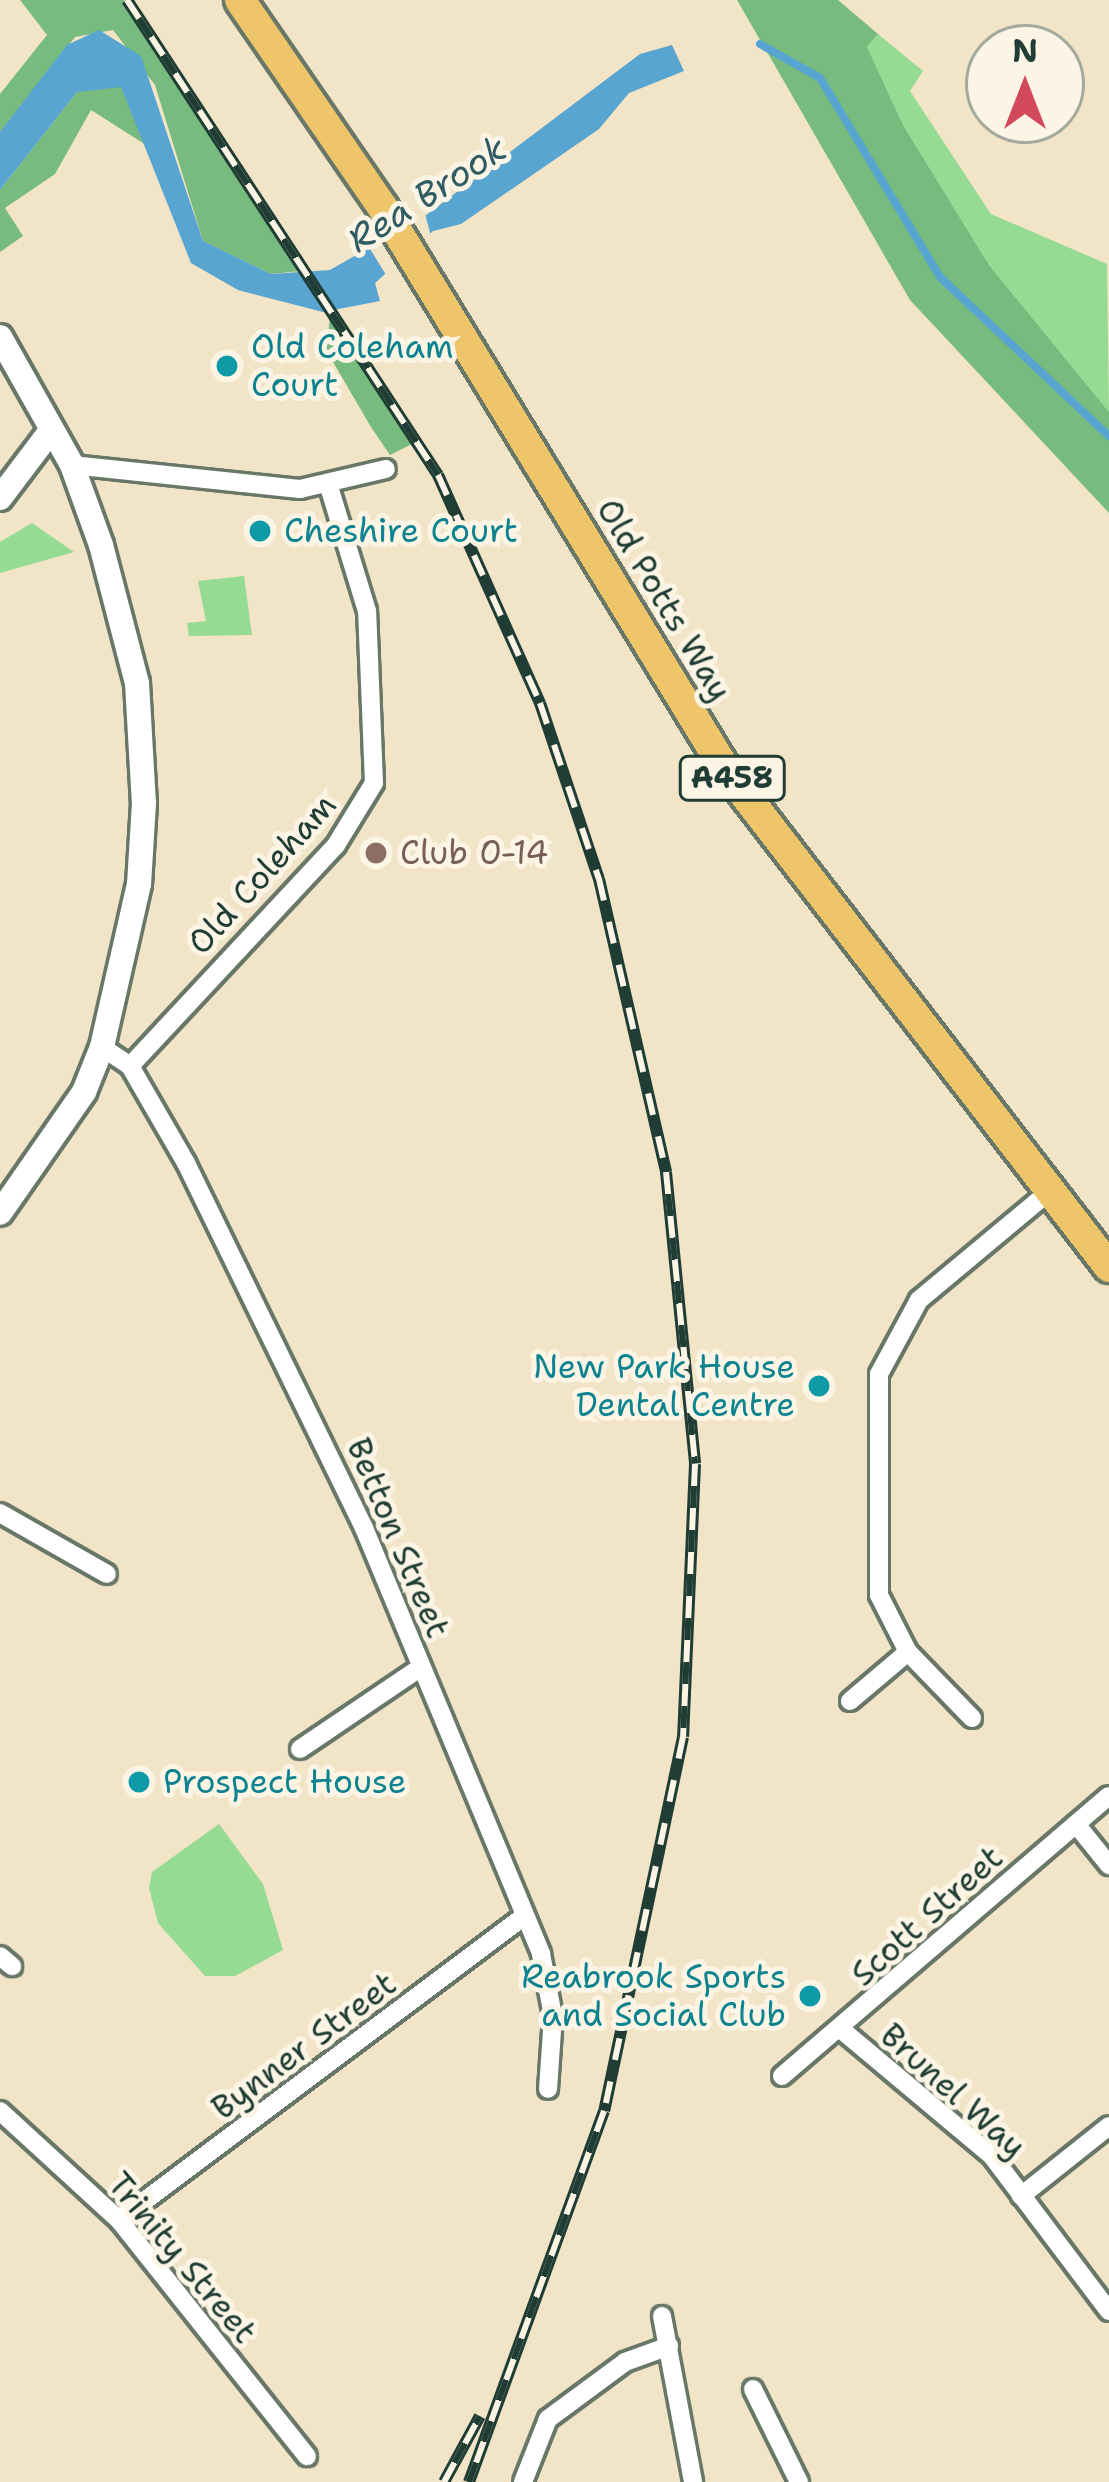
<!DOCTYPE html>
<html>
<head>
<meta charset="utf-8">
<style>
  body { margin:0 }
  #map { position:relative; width:1109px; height:2482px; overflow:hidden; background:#f1e4c7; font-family:"Shantell Sans",sans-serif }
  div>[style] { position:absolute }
  .green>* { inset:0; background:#95db94 }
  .forest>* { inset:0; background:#78bb7e }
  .water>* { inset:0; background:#57a5d0 }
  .pier>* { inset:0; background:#f1e4c7 }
  .stream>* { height:8px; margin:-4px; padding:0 4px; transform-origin:4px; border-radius:4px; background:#57a5d0 }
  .roads { filter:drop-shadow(3px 0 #687767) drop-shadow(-3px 0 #687767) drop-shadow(0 3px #687767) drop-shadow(0 -3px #687767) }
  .minor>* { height:18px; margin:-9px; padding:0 9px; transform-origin:9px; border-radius:9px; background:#fff }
  .tertiary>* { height:24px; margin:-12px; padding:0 12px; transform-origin:12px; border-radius:12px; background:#fff }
  .primary>* { height:30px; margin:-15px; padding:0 15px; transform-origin:15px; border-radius:15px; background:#eec569 }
  .rail>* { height:12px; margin-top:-6px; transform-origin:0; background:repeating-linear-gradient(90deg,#fcf5e5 0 22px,#1f3d34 0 44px); box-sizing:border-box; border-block:3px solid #1f3d34 }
  .dots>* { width:33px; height:33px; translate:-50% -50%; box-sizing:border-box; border:6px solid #fcf5e5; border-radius:50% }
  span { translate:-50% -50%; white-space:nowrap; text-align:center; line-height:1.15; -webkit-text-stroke:10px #fcf5e5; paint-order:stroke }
  .shield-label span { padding:3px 9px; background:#fcf5e5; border:3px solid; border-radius:9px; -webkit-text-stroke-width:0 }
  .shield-label { font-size:30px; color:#1f3d34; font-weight:700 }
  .culture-label { font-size:33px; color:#0d838f }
  .left { translate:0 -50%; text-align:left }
  .right { translate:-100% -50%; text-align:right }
  .street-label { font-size:33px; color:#1f3d34 }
  .education-label { font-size:33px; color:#785e54 }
  .water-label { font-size:36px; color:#305c63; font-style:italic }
  .north { position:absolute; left:965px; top:24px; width:120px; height:120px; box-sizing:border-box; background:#fcf5e5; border:3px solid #a4ab9e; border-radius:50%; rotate:0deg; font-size:33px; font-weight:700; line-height:48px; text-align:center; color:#1f3d34 }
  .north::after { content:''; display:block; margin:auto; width:42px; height:54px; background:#d1495b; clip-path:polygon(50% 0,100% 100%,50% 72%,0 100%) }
</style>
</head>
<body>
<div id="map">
  <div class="green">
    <div style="clip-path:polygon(878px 34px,923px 71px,910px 91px,991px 214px,1107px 264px,1109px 412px,989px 265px,903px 125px,867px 47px)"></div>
    <div style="clip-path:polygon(32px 523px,74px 552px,0 573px,0 542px)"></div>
    <div style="clip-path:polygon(244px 576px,252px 635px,189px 636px,187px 623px,206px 621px,198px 581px)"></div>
    <div style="clip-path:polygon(219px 1824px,263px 1884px,283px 1950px,235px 1976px,205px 1976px,158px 1923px,149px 1888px,152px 1872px)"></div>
  </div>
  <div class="forest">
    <div style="clip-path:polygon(20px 0,124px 0,300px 271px,271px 274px,203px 241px,155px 85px,113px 30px,75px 37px,0 132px,0 94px,47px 35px)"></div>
    <div style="clip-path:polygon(737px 0,838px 0,878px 34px,867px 47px,903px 125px,989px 265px,1109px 412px,1109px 513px,910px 300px)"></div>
    <div style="clip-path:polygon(105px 83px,121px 87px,154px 150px,91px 110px,55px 174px,5px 208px,23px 236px,0 252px,0 190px,77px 92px)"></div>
    <div style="clip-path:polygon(331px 309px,395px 408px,414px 443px,390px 455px,371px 427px,326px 350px)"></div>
  </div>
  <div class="water">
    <div style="clip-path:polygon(99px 30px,141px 56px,203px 241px,271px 274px,330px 270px,425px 216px,640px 54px,672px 45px,684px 71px,629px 93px,599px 129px,461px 224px,433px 231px,375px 283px,380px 301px,323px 312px,238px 290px,191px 263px,121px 87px,77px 92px,0 190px,0 132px,67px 45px)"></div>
  </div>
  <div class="pier">
    <div style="clip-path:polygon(424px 210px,432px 240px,386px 275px,367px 244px)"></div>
  </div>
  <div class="stream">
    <div style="left:760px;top:44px;width:69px;rotate:29.5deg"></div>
    <div style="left:820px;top:78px;width:232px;rotate:58.9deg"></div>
    <div style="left:940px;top:277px;width:232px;rotate:43.3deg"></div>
  </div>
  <div class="roads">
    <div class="minor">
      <div style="left:72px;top:465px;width:229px;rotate:6deg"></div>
      <div style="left:300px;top:489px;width:88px;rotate:-13.1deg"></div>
      <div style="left:102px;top:1047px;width:34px;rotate:34deg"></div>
      <div style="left:130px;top:1066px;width:112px;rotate:60deg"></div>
      <div style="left:186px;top:1163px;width:406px;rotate:64deg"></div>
      <div style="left:364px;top:1528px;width:461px;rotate:67.4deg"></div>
      <div style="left:541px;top:1954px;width:63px;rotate:79deg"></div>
      <div style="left:553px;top:2016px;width:73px;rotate:93.9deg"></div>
      <div style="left:130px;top:1066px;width:302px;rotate:-47deg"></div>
      <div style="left:336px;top:845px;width:73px;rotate:-58.5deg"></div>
      <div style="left:374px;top:783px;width:172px;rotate:-92.3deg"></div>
      <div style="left:367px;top:611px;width:130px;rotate:-107deg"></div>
      <div style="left:0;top:1513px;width:123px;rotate:29.7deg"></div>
      <div style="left:850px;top:1701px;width:76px;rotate:-40.2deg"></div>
      <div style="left:972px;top:1718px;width:92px;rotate:-134.1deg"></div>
      <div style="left:908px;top:1652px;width:64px;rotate:-117deg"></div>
      <div style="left:879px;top:1595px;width:221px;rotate:-90deg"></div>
      <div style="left:879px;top:1374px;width:84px;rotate:-61.6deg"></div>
      <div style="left:919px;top:1300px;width:165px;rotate:-39.8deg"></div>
      <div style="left:300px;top:1749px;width:146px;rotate:-34.1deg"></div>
      <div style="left:1076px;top:1824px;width:53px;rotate:51.2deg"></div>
      <div style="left:0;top:1956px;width:16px;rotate:40deg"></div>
      <div style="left:843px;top:2031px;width:194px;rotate:40deg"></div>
      <div style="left:992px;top:2156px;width:194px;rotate:53deg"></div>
      <div style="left:782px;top:2076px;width:430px;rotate:-40.6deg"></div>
      <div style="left:0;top:2111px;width:161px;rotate:42.5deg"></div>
      <div style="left:119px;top:2220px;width:302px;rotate:51.5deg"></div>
      <div style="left:1021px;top:2196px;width:112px;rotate:-38.5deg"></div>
      <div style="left:119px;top:2220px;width:505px;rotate:-36.87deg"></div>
      <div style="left:662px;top:2316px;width:169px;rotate:79.4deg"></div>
      <div style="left:753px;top:2389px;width:104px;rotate:63.7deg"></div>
      <div style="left:523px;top:2482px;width:68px;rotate:-68.4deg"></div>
      <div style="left:548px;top:2419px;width:96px;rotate:-36.5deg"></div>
      <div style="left:625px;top:2362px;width:47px;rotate:-20deg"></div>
    </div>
    <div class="tertiary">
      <div style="left:0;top:337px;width:147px;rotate:60.6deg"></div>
      <div style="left:72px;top:465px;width:85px;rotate:70.1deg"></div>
      <div style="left:101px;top:545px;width:143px;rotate:75.4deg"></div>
      <div style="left:137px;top:683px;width:120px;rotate:86.7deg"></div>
      <div style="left:144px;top:803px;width:81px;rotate:93.5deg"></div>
      <div style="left:139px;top:884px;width:167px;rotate:102.8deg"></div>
      <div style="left:102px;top:1047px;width:48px;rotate:111.8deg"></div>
      <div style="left:84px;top:1092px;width:147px;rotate:124.8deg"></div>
      <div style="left:0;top:498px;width:83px;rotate:-52.9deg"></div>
    </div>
    <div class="primary">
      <div style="left:240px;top:0;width:252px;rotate:55.5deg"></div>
      <div style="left:383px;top:208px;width:657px;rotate:58.63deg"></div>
      <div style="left:725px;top:769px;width:629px;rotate:52.36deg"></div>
    </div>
  </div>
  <div class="rail">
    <div style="left:127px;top:0;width:568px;rotate:56.79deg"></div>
    <div style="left:438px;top:475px;width:250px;rotate:65.9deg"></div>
    <div style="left:540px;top:703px;width:186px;rotate:71.5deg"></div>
    <div style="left:599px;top:879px;width:301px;rotate:77.1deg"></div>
    <div style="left:666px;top:1172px;width:293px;rotate:84.3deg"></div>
    <div style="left:695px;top:1464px;width:273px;rotate:92.5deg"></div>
    <div style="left:683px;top:1737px;width:382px;rotate:101.9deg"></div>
    <div style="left:604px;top:2111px;width:395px;rotate:110deg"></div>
    <div style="left:444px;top:2482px;width:75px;rotate:-61.4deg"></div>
  </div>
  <div class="dots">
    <div style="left:227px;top:366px;background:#0f9aa8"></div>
    <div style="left:260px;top:531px;background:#0f9aa8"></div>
    <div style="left:376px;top:853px;background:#8d6e63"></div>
    <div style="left:819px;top:1386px;background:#0f9aa8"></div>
    <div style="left:139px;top:1782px;background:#0f9aa8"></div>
    <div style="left:810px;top:1996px;background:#0f9aa8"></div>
  </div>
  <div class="shield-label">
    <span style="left:732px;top:778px">A458</span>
  </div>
  <div class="culture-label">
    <span class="left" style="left:251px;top:366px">Old Coleham<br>Court</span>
    <span class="left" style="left:284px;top:531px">Cheshire Court</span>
    <span class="right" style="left:795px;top:1386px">New Park House<br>Dental Centre</span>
    <span class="left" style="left:163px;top:1782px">Prospect House</span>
    <span class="right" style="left:786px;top:1996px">Reabrook Sports<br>and Social Club</span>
  </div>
  <div class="street-label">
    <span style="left:664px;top:600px;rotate:59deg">Old Potts Way</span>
    <span style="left:262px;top:874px;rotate:-48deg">Old Coleham</span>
    <span style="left:398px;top:1538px;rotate:67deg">Betton Street</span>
    <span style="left:927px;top:1916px;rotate:-42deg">Scott Street</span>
    <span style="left:304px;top:2046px;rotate:-37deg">Bynner Street</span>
    <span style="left:953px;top:2091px;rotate:42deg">Brunel Way</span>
    <span style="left:182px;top:2258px;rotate:50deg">Trinity Street</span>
  </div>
  <div class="education-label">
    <span class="left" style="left:400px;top:853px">Club 0-14</span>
  </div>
  <div class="water-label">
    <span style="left:427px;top:194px;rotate:-33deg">Rea Brook</span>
  </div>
  <div class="north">N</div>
</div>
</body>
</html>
